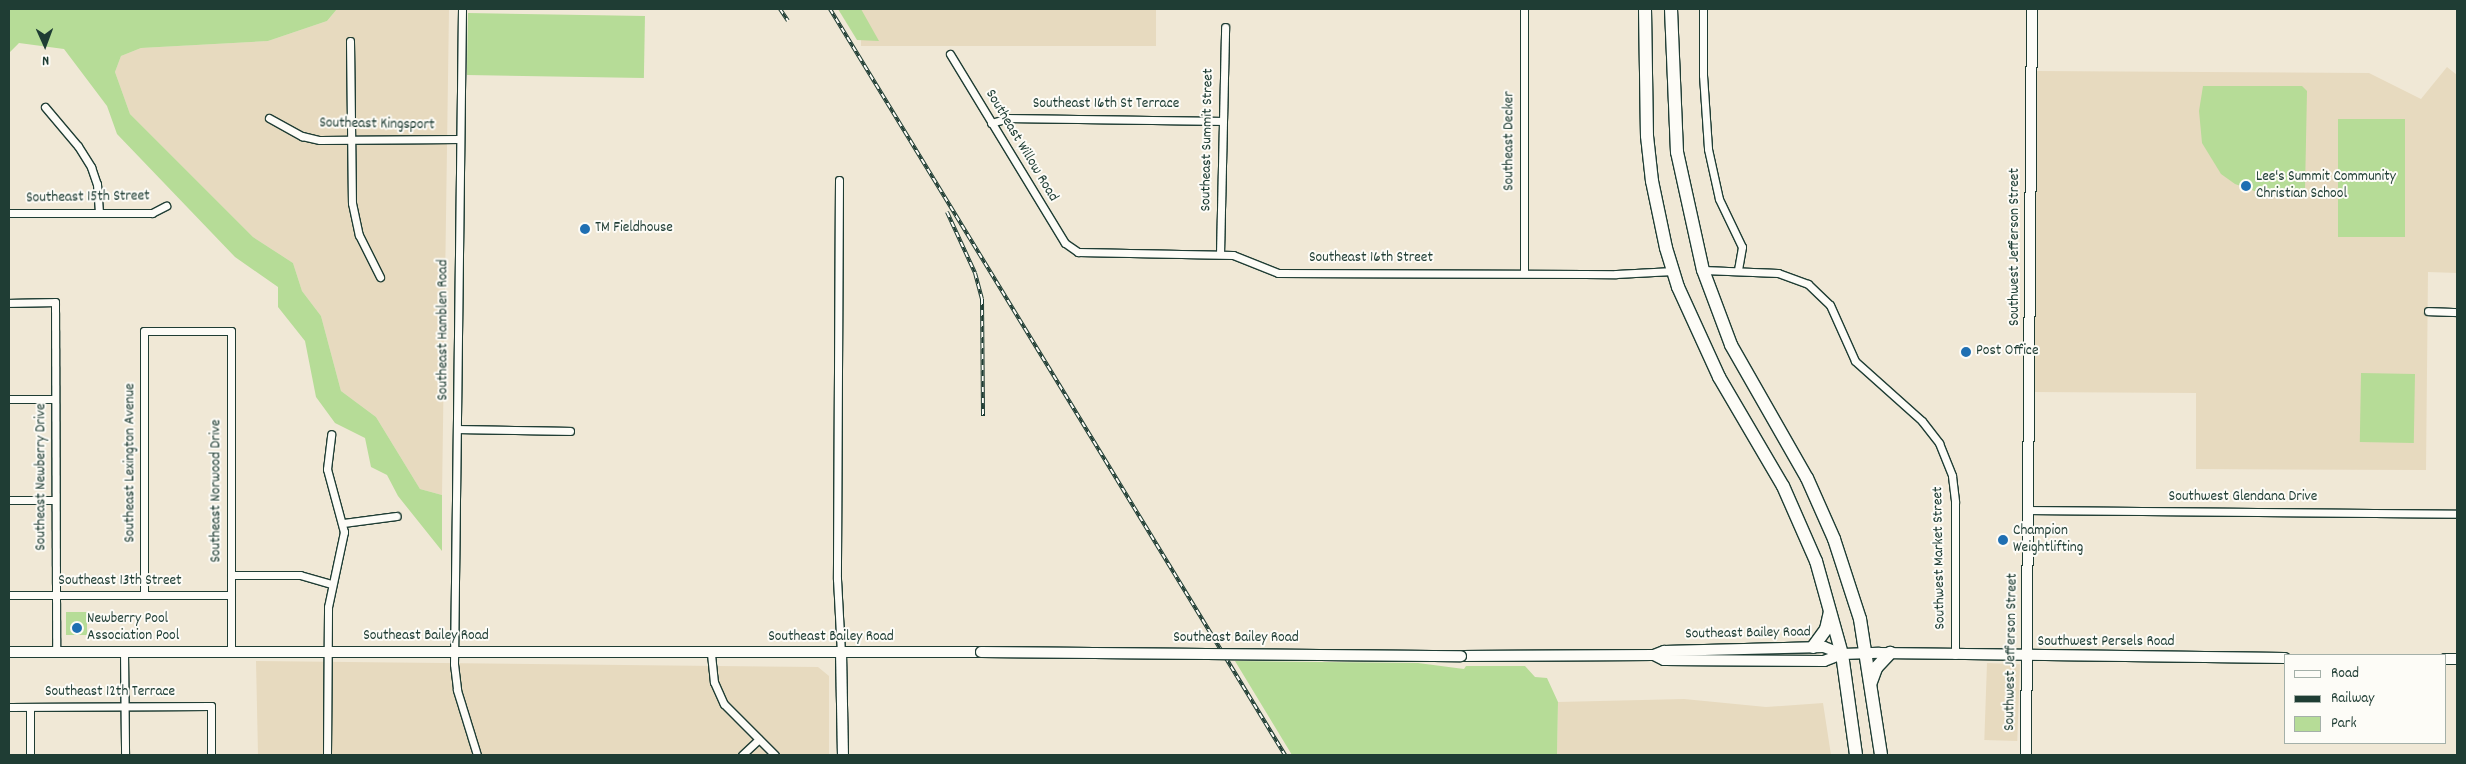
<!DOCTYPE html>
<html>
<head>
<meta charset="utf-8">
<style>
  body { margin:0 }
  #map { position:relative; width:2466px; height:764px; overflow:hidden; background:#f0e8d6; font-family:Dekko,sans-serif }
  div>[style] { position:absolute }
  .built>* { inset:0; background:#e7dabf; transform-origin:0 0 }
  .green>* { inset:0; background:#b6dc97; transform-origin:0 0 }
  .roads { filter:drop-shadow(1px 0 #1f3d34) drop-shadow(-1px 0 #1f3d34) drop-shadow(0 1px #1f3d34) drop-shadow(0 -1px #1f3d34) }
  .street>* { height:7px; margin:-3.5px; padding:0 3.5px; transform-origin:3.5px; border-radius:3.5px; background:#fdfcf7 }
  .secondary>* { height:10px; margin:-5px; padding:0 5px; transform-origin:5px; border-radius:5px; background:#fdfcf7 }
  .highway>* { height:12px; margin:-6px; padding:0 6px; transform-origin:6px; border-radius:6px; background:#fdfcf7 }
  .rail>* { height:4px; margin-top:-2px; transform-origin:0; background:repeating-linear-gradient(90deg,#fdfcf7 0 5.5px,#1f3d34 0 11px); box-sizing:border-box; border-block:1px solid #1f3d34 }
  .bridges { filter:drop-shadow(1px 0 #1f3d34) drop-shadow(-1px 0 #1f3d34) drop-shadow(0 1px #1f3d34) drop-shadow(0 -1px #1f3d34) }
  .secondary-bridge>* { height:10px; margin:-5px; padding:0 5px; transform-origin:5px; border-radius:5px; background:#fdfcf7 }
  .dots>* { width:14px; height:14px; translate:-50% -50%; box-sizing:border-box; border:2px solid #fdfcf7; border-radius:50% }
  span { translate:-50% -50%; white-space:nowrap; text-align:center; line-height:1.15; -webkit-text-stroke:4px #fdfcf7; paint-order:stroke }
  .street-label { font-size:15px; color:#1f3d34 }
  .poi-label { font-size:15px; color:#1f3d34 }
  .left { translate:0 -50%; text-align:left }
  .frame { position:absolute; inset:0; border:10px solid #1f3d34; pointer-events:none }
  .legend { position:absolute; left:2284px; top:654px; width:162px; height:90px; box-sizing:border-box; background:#fdfcf7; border:1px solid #a4b0a9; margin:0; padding:6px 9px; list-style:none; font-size:15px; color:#1f3d34 }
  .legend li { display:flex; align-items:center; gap:10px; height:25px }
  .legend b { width:25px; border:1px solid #a4b0a9 }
  .north { position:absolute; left:20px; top:20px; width:50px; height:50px; -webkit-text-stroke:4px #fdfcf7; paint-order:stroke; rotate:178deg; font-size:14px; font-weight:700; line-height:20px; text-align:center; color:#1f3d34 }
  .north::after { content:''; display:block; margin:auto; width:18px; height:22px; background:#1f3d34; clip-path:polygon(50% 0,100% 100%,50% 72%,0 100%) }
</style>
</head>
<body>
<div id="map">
  <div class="built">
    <div style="clip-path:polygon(337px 9px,449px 9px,442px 495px,420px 489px,376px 417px,341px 391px,321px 316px,302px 291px,293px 263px,253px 237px,130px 114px,115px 72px,121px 56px,141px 48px,268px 41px,327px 21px)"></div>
    <div style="left:861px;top:9px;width:295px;height:37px"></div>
    <div style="clip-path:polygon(2447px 67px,2457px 75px,2457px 273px,2428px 272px,2426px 470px,2196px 469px,2196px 393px,2030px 392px,2037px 71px,2369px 73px,2421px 99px)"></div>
    <div style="clip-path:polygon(256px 661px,818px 667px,829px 676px,829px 755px,258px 755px)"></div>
    <div style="left:1987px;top:663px;width:33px;height:77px;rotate:2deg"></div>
    <div style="clip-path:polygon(1684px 699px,1766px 707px,1823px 703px,1831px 755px,1557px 755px,1558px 702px)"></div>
  </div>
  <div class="green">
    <div style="clip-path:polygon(9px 9px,337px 9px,327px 21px,268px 41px,141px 48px,121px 56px,115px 72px,130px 114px,253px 237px,293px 263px,302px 291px,321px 316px,341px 391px,376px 417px,420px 489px,442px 495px,442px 551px,398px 496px,387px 475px,371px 467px,365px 438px,335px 423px,316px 397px,305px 341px,278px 307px,278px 287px,235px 257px,117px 134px,107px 106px,64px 49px,19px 43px,9px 53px)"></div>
    <div style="clip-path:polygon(838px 9px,861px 9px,879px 41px,857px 40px)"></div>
    <div style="left:468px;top:13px;width:177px;height:62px;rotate:1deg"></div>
    <div style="clip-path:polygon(2203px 86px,2302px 86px,2307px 91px,2305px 190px,2263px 194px,2235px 184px,2221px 174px,2202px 143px,2199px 111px)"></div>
    <div style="left:2338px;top:119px;width:67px;height:118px"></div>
    <div style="left:2361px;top:373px;width:54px;height:69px;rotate:1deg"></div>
    <div style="left:66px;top:612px;width:21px;height:23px"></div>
    <div style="clip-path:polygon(1235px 661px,1418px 663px,1464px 669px,1466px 666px,1525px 666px,1535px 677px,1547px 678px,1558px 702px,1557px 755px,1292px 755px)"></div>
  </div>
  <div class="roads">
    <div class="street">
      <div style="left:462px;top:9px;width:655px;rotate:90.7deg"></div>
      <div style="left:454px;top:664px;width:26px;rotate:83deg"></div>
      <div style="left:457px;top:690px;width:68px;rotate:72.9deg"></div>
      <div style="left:1703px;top:9px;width:66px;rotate:90deg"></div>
      <div style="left:1703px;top:75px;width:74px;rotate:86.1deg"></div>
      <div style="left:1708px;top:149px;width:51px;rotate:77.6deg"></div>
      <div style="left:1719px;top:199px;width:53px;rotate:64.4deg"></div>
      <div style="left:1742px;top:247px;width:23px;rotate:100deg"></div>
      <div style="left:350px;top:41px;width:162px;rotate:89.3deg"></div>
      <div style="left:352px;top:203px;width:33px;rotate:78deg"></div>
      <div style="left:359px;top:235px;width:47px;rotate:63.4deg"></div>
      <div style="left:950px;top:54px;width:221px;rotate:58.7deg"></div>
      <div style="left:1065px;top:243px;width:16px;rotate:35deg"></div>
      <div style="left:1078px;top:252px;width:155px;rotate:1.1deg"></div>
      <div style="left:1233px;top:255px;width:48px;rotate:21.8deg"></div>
      <div style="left:1278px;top:273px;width:338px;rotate:0.2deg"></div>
      <div style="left:1616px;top:274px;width:57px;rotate:-3deg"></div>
      <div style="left:45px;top:107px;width:51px;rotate:49.8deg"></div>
      <div style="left:78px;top:146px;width:25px;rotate:58deg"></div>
      <div style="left:91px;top:167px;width:18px;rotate:71deg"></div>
      <div style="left:97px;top:184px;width:28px;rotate:86deg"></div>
      <div style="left:269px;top:118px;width:38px;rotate:29deg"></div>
      <div style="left:302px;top:136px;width:18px;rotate:13deg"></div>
      <div style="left:320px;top:140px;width:140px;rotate:-0.4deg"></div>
      <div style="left:991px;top:123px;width:18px;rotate:-16deg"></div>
      <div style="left:1008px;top:118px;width:214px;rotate:0.8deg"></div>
      <div style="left:839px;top:180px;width:399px;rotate:90.3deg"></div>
      <div style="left:837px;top:579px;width:73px;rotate:86.9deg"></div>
      <div style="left:9px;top:213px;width:143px"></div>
      <div style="left:152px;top:213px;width:16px;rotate:-27deg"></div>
      <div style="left:1220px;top:254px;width:227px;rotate:-88.7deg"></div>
      <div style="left:1703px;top:270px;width:75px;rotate:2.3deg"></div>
      <div style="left:1778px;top:273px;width:32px;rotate:20deg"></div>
      <div style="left:1808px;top:284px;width:30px;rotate:44deg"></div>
      <div style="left:1830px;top:305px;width:61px;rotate:65.9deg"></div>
      <div style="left:1855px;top:361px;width:90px;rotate:41.8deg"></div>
      <div style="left:1922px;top:421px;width:28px;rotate:52deg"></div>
      <div style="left:1939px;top:443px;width:35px;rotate:68deg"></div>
      <div style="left:1952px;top:476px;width:26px;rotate:83deg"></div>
      <div style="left:1955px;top:502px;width:153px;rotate:90deg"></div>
      <div style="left:1524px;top:273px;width:264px;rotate:-90deg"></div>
      <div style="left:9px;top:303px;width:46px;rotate:-1.2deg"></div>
      <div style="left:55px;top:302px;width:350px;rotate:89.8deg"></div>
      <div style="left:2428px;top:311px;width:29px;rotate:2deg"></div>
      <div style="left:9px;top:399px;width:46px"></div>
      <div style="left:459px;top:429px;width:111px;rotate:1deg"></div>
      <div style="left:9px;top:500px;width:46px"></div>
      <div style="left:2029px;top:510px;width:428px;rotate:0.5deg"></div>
      <div style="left:343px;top:523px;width:54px;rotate:-7.4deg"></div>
      <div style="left:231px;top:575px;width:69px"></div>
      <div style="left:300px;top:575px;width:33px;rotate:16deg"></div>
      <div style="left:9px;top:595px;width:222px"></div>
      <div style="left:144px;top:595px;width:264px;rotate:-90deg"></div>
      <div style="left:144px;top:331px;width:87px"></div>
      <div style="left:231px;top:331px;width:321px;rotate:90deg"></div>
      <div style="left:124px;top:652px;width:103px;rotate:89.4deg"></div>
      <div style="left:711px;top:654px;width:28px;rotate:84deg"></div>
      <div style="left:714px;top:682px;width:24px;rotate:66deg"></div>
      <div style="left:724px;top:704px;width:72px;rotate:45deg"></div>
      <div style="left:9px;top:707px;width:202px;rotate:-0.3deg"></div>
      <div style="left:211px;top:706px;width:49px;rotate:90deg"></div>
      <div style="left:30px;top:707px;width:48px;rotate:90deg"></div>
      <div style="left:327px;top:755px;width:148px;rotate:-89.6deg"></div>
      <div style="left:328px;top:607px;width:77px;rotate:-78deg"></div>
      <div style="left:344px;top:532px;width:65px;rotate:-105.1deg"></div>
      <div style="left:327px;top:469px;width:35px;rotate:-83deg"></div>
      <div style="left:742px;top:755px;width:23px;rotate:-43deg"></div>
    </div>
    <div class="secondary">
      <div style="left:9px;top:652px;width:972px"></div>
      <div style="left:841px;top:652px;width:103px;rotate:88.9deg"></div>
      <div style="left:1654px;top:655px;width:11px;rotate:27deg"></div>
      <div style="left:1664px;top:660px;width:160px;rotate:0.4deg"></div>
      <div style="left:1824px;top:661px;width:19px;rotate:-21deg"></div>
      <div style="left:1842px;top:654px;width:37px;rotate:-2deg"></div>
      <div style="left:1879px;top:653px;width:406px;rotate:0.7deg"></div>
      <div style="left:1461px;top:656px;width:193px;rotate:-0.3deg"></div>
      <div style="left:1654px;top:655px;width:11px;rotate:-22deg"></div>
      <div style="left:1664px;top:651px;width:160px;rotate:-1.4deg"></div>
      <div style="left:1824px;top:647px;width:19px;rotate:21deg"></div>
      <div style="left:2445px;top:659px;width:12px"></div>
      <div style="left:2026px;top:755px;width:746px;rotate:-89.54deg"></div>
    </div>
    <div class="highway">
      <div style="left:1645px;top:9px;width:127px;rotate:89.1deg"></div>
      <div style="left:1647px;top:136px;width:45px;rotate:83.7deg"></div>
      <div style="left:1652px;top:181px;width:68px;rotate:78.2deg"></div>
      <div style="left:1666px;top:248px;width:41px;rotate:72.9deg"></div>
      <div style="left:1678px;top:287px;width:99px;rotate:65.5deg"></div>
      <div style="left:1719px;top:377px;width:126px;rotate:59.6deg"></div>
      <div style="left:1783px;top:486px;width:82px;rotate:66.3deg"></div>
      <div style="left:1816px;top:561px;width:97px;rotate:74.4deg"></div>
      <div style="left:1842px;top:654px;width:102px;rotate:82.1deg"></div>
      <div style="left:1671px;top:9px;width:143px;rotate:87.6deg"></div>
      <div style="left:1677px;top:152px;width:121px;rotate:77.6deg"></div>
      <div style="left:1703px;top:270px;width:80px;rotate:69.5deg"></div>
      <div style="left:1731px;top:345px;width:153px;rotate:60.3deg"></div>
      <div style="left:1807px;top:478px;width:67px;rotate:66.1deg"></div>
      <div style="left:1834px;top:539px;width:84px;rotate:72deg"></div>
      <div style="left:1860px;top:619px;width:138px;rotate:81.2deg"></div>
      <div style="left:1813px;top:647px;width:22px;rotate:-54deg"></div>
      <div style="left:1826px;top:629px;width:17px;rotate:-77deg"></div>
      <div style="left:1871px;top:682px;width:15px;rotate:-70deg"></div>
      <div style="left:1876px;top:668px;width:21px;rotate:-47deg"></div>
    </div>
  </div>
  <div class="rail">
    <div style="left:780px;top:9px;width:14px;rotate:56deg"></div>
    <div style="left:830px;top:9px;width:874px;rotate:58.62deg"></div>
    <div style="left:947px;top:212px;width:67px;rotate:65.3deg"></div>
    <div style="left:975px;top:273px;width:27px;rotate:75deg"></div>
    <div style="left:982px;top:299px;width:117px;rotate:89.5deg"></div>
  </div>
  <div class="bridges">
    <div class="secondary-bridge">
      <div style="left:981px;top:652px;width:480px;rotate:0.5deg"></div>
    </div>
  </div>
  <div class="dots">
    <div style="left:2246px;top:186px;background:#1f6fb2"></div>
    <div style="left:585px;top:229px;background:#1f6fb2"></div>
    <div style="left:1966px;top:352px;background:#1f6fb2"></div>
    <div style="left:2003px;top:540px;background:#1f6fb2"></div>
    <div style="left:77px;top:628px;background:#1f6fb2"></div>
  </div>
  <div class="street-label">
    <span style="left:1106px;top:105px">Southeast 16th St Terrace</span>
    <span style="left:377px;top:125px;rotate:1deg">Southeast Kingsport</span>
    <span style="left:1208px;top:140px;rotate:-89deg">Southeast Summit Street</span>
    <span style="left:1510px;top:141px;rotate:-90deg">Southeast Decker</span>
    <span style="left:1021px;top:146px;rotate:59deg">Southeast Willow Road</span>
    <span style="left:88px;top:198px;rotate:-1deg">Southeast 15th Street</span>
    <span style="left:2016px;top:247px;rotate:-90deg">Southwest Jefferson Street</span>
    <span style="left:1371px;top:259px">Southeast 16th Street</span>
    <span style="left:444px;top:330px;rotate:-90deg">Southeast Hamblen Road</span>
    <span style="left:131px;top:463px;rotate:-90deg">Southeast Lexington Avenue</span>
    <span style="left:42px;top:477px;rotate:-90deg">Southeast Newberry Drive</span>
    <span style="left:217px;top:491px;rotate:-90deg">Southeast Norwood Drive</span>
    <span style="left:2243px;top:498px">Southwest Glendana Drive</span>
    <span style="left:1940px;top:558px;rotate:-91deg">Southwest Market Street</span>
    <span style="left:120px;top:582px">Southeast 13th Street</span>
    <span style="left:1748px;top:634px;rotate:-1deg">Southeast Bailey Road</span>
    <span style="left:426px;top:637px">Southeast Bailey Road</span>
    <span style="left:831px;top:638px">Southeast Bailey Road</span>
    <span style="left:1236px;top:639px">Southeast Bailey Road</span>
    <span style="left:2106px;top:643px">Southwest Persels Road</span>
    <span style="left:2012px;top:652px;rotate:-89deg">Southwest Jefferson Street</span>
    <span style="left:110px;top:693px">Southeast 12th Terrace</span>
  </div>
  <div class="poi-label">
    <span class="left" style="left:2256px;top:186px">Lee's Summit Community<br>Christian School</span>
    <span class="left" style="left:595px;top:229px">TM Fieldhouse</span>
    <span class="left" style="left:1976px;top:352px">Post Office</span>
    <span class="left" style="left:2013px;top:540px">Champion<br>Weightlifting</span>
    <span class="left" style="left:87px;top:628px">Newberry Pool<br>Association Pool</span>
  </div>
  <div class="frame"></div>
  <ul class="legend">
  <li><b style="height:6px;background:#fdfcf7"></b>Road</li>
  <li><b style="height:6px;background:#1f3d34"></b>Railway</li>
  <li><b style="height:14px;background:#b6dc97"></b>Park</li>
  </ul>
  <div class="north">N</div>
</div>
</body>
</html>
